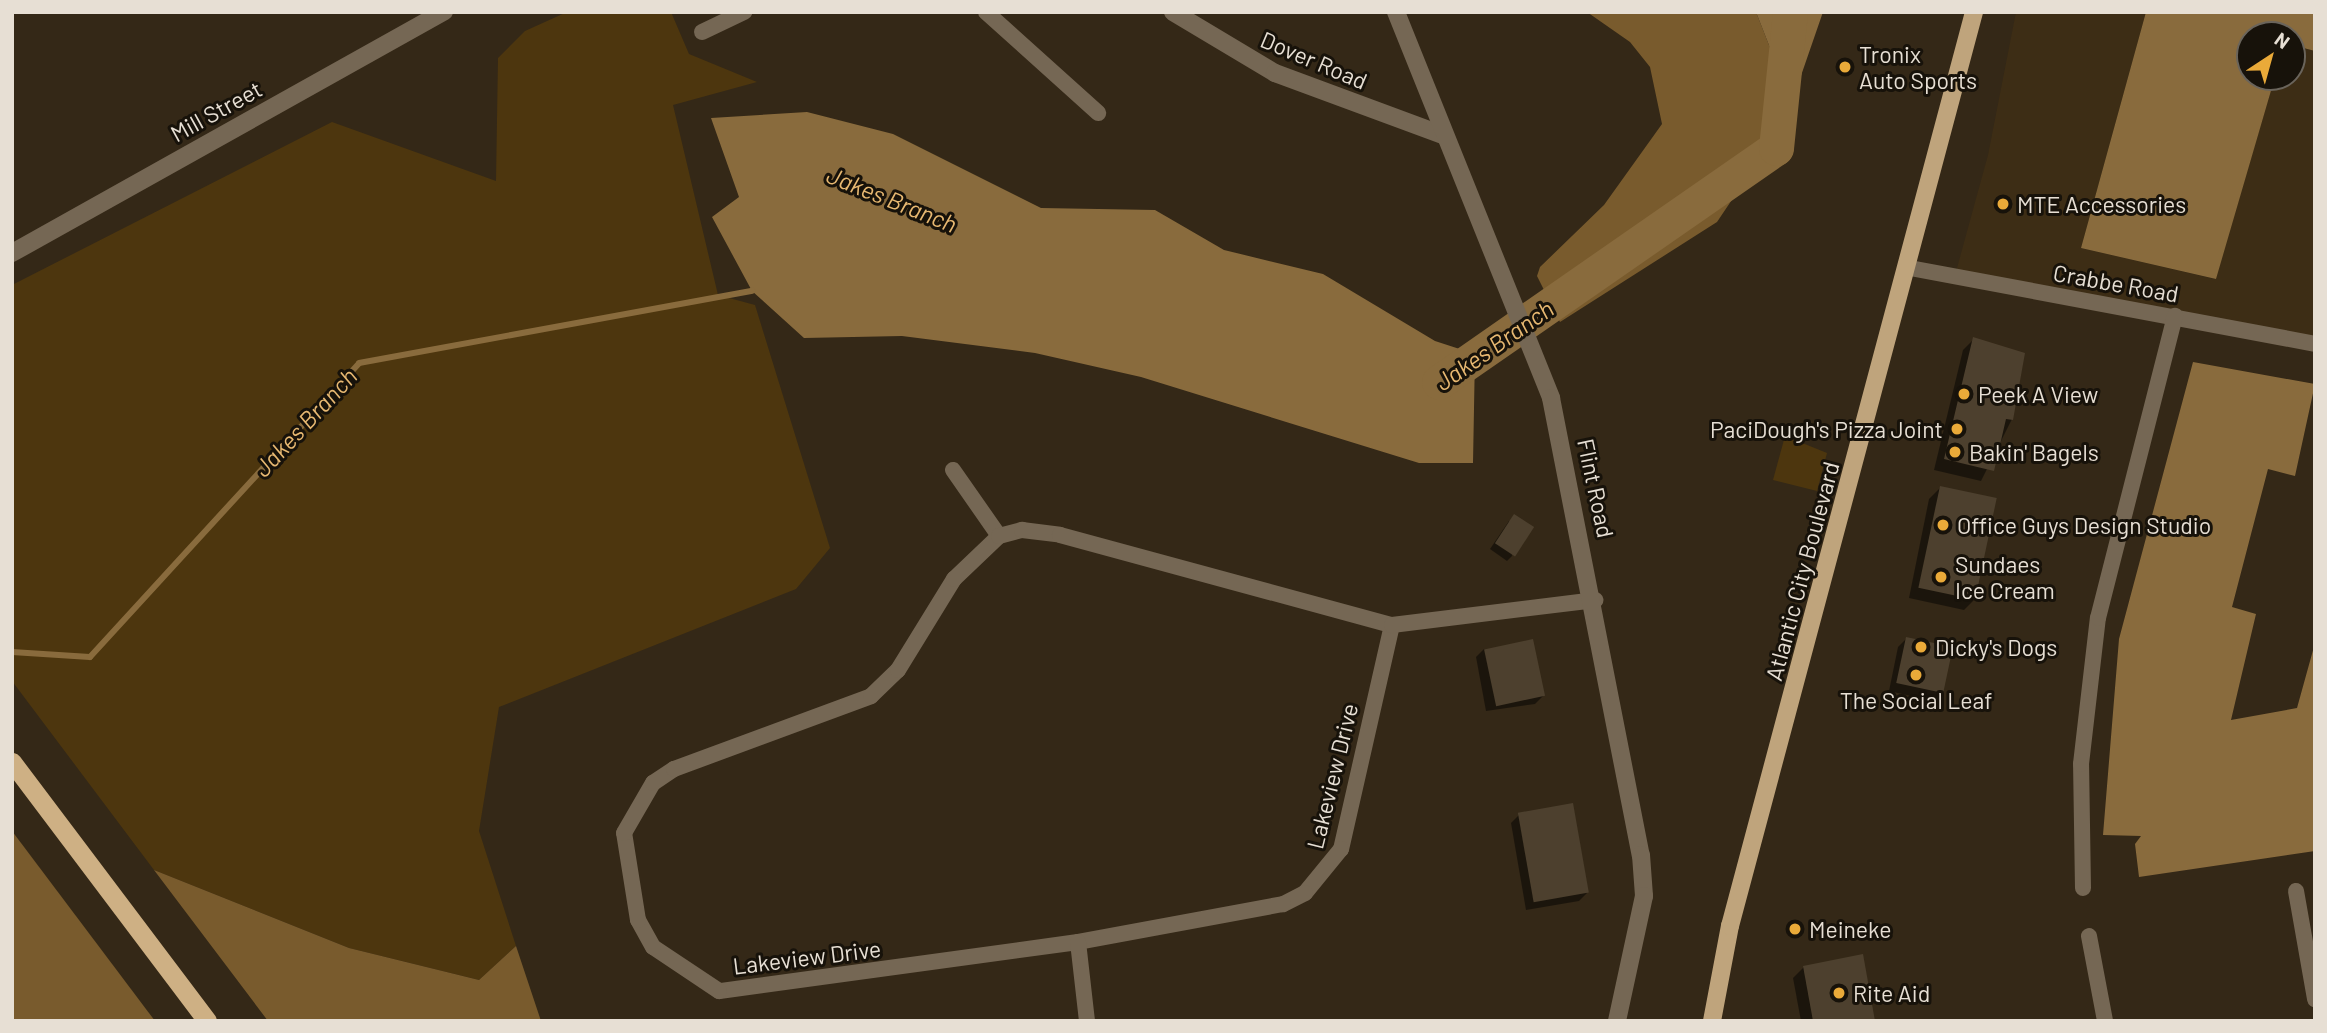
<!DOCTYPE html>
<html>
<head>
<meta charset="utf-8">
<style>
  body { margin:0 }
  #map { position:relative; width:2327px; height:1033px; overflow:hidden; background:#342817; font-family:Barlow,sans-serif }
  div>[style] { position:absolute }
  .built>* { inset:0; background:#3d2d15 }
  .green>* { inset:0; background:#4d360e }
  .forest>* { inset:0; background:#795b2d }
  .water>* { inset:0; background:#896b3d }
  .shadow>* { inset:0; background:#0007 }
  .stream>* { height:6px; margin:-3px; padding:0 3px; transform-origin:3px; border-radius:3px; background:#896b3d }
  .river>* { height:35px; margin:-17.5px; padding:0 17.5px; transform-origin:17.5px; border-radius:17.5px; background:#896b3d }
  .building>* { inset:0; background:#4d402e; transform-origin:0 0 }
  .minor>* { height:16px; margin:-8px; padding:0 8px; transform-origin:8px; border-radius:8px; background:#756754 }
  .tertiary>* { height:18px; margin:-9px; padding:0 9px; transform-origin:9px; border-radius:9px; background:#756754 }
  .primary>* { height:18px; margin:-9px; padding:0 9px; transform-origin:9px; border-radius:9px; background:#bfa47c }
  .trunk>* { height:19px; margin:-9.5px; padding:0 9.5px; transform-origin:9.5px; border-radius:9.5px; background:#ceb084 }
  .dots>* { width:19px; height:19px; translate:-50% -50%; box-sizing:border-box; border:4px solid #17120a; border-radius:50% }
  span { translate:-50% -50%; white-space:nowrap; text-align:center; line-height:1.15; -webkit-text-stroke:6px #17120a; paint-order:stroke }
  .poi-label { font-size:23px; color:#e7dfd4 }
  .left { translate:0 -50%; text-align:left }
  .right { translate:-100% -50%; text-align:right }
  .street-label { font-size:23px; color:#e7dfd4 }
  .water-label { font-size:24px; color:#e7b871; font-style:italic }
  .frame { position:absolute; inset:0; border:14px solid #e7dfd4; pointer-events:none }
  .north { position:absolute; left:2236px; top:21px; width:70px; height:70px; box-sizing:border-box; background:#17120a; border:2px solid #6a645b; border-radius:50%; rotate:36deg; font-size:19px; font-weight:700; line-height:28px; text-align:center; color:#e7dfd4 }
  .north::after { content:''; display:block; margin:auto; width:24px; height:32px; background:#eaaa39; clip-path:polygon(50% 0,100% 100%,50% 72%,0 100%) }
</style>
</head>
<body>
<div id="map">
  <div class="built">
    <div style="clip-path:polygon(2016px 12px,2146px 12px,2081px 248px,2215px 279px,2275px 77px,2292px 77px,2292px 45px,2315px 51px,2315px 347px,1954px 279px,1988px 155px)"></div>
  </div>
  <div class="green">
    <div style="clip-path:polygon(567px 12px,671px 12px,689px 54px,757px 82px,673px 105px,718px 295px,755px 305px,830px 548px,796px 589px,499px 707px,479px 831px,516px 946px,479px 980px,349px 948px,154px 870px,12px 681px,12px 285px,332px 122px,496px 181px,498px 58px,525px 31px)"></div>
    <div style="clip-path:polygon(1785px 436px,1827px 453px,1817px 491px,1773px 480px)"></div>
  </div>
  <div class="forest">
    <div style="clip-path:polygon(1587px 12px,1756px 12px,1774px 58px,1762px 155px,1717px 222px,1560px 322px,1537px 276px,1540px 267px,1604px 205px,1662px 124px,1650px 67px,1630px 42px)"></div>
    <div style="clip-path:polygon(12px 831px,155px 1021px,12px 1021px)"></div>
    <div style="clip-path:polygon(154px 870px,349px 948px,479px 980px,516px 946px,541px 1021px,268px 1021px)"></div>
  </div>
  <div class="water">
    <div style="clip-path:polygon(1756px 12px,1823px 12px,1776px 148px,1774px 58px)"></div>
    <div style="clip-path:polygon(2146px 12px,2315px 12px,2315px 51px,2292px 45px,2292px 35px,2250px 35px,2250px 77px,2275px 77px,2216px 279px,2081px 248px)"></div>
    <div style="clip-path:polygon(807px 112px,893px 134px,1041px 208px,1155px 210px,1224px 250px,1323px 274px,1435px 341px,1475px 354px,1473px 463px,1419px 463px,1141px 377px,1035px 353px,902px 336px,804px 338px,752px 291px,712px 217px,739px 197px,711px 118px)"></div>
    <div style="clip-path:polygon(2193px 362px,2315px 384px,2295px 476px,2268px 469px,2232px 607px,2256px 614px,2231px 720px,2297px 708px,2315px 643px,2315px 851px,2139px 877px,2135px 844px,2141px 836px,2103px 835px,2119px 639px)"></div>
  </div>
  <div class="shadow">
    <div style="clip-path:polygon(1974px 339px,2012px 419px,1981px 481px,1934px 470px,1963px 350px)"></div>
    <div style="clip-path:polygon(1940px 488px,1975px 599px,1964px 610px,1909px 598px,1929px 499px)"></div>
    <div style="clip-path:polygon(1509px 521px,1512px 556px,1507px 561px,1490px 549px)"></div>
    <div style="clip-path:polygon(1906px 639px,1950px 649px,1941px 693px,1933px 701px,1889px 691px,1898px 647px)"></div>
    <div style="clip-path:polygon(1484px 649px,1543px 696px,1535px 704px,1486px 711px,1476px 657px)"></div>
    <div style="clip-path:polygon(1519px 815px,1587px 893px,1579px 901px,1526px 910px,1511px 823px)"></div>
    <div style="clip-path:polygon(1804px 967px,1874px 1021px,1801px 1021px,1793px 978px)"></div>
  </div>
  <div class="stream">
    <div style="left:12px;top:652px;width:78px;rotate:3.7deg"></div>
    <div style="left:90px;top:657px;width:398px;rotate:-47.5deg"></div>
    <div style="left:359px;top:363px;width:400px;rotate:-10.4deg"></div>
  </div>
  <div class="river">
    <div style="left:1439px;top:382px;width:410px;rotate:-34.8deg"></div>
    <div style="left:1776px;top:148px;width:137px;rotate:-84.1deg"></div>
  </div>
  <div class="building">
    <div style="clip-path:polygon(1973px 337px,2025px 353px,2013px 420px,2006px 419px,1994px 471px,1944px 459px)"></div>
    <div style="left:1940px;top:486px;width:58px;height:104px;rotate:12deg"></div>
    <div style="left:1514px;top:514px;width:24px;height:35px;rotate:33deg"></div>
    <div style="left:1906px;top:637px;width:48px;height:47px;rotate:12deg"></div>
    <div style="left:1533px;top:639px;width:58px;height:50px;rotate:78deg"></div>
    <div style="left:1573px;top:803px;width:91px;height:56px;rotate:80deg"></div>
    <div style="clip-path:polygon(1863px 954px,1875px 1021px,1813px 1021px,1803px 966px)"></div>
  </div>
  <div class="minor">
    <div style="left:986px;top:12px;width:151px;rotate:42deg"></div>
    <div style="left:702px;top:32px;width:47px;rotate:-25.5deg"></div>
    <div style="left:1910px;top:268px;width:412px;rotate:10.6deg"></div>
    <div style="left:953px;top:470px;width:80px;rotate:55.1deg"></div>
    <div style="left:1392px;top:625px;width:230px;rotate:102.8deg"></div>
    <div style="left:1341px;top:849px;width:57px;rotate:129.3deg"></div>
    <div style="left:1305px;top:893px;width:25px;rotate:153deg"></div>
    <div style="left:1283px;top:904px;width:208px;rotate:169.5deg"></div>
    <div style="left:1078px;top:942px;width:362px;rotate:172.2deg"></div>
    <div style="left:719px;top:991px;width:79px;rotate:-146.3deg"></div>
    <div style="left:653px;top:947px;width:31px;rotate:-119deg"></div>
    <div style="left:638px;top:920px;width:88px;rotate:-99.1deg"></div>
    <div style="left:624px;top:833px;width:58px;rotate:-59.9deg"></div>
    <div style="left:653px;top:783px;width:25px;rotate:-34deg"></div>
    <div style="left:674px;top:769px;width:210px;rotate:-20.3deg"></div>
    <div style="left:871px;top:696px;width:37px;rotate:-44deg"></div>
    <div style="left:898px;top:670px;width:107px;rotate:-58.4deg"></div>
    <div style="left:954px;top:579px;width:62px;rotate:-43.7deg"></div>
    <div style="left:999px;top:536px;width:24px;rotate:-15deg"></div>
    <div style="left:1022px;top:530px;width:38px;rotate:7deg"></div>
    <div style="left:1060px;top:535px;width:344px;rotate:15.2deg"></div>
    <div style="left:1392px;top:625px;width:205px;rotate:-7deg"></div>
    <div style="left:2083px;top:888px;width:124px;rotate:-90.9deg"></div>
    <div style="left:2081px;top:764px;width:147px;rotate:-83.4deg"></div>
    <div style="left:2098px;top:618px;width:312px;rotate:-75.7deg"></div>
    <div style="left:2296px;top:891px;width:110px;rotate:80deg"></div>
    <div style="left:2089px;top:936px;width:86px;rotate:79.3deg"></div>
    <div style="left:1078px;top:942px;width:80px;rotate:83.5deg"></div>
  </div>
  <div class="tertiary">
    <div style="left:1173px;top:12px;width:119px;rotate:30.9deg"></div>
    <div style="left:1275px;top:73px;width:179px;rotate:20.3deg"></div>
    <div style="left:1396px;top:12px;width:416px;rotate:68.1deg"></div>
    <div style="left:1551px;top:398px;width:466px;rotate:78.9deg"></div>
    <div style="left:1641px;top:855px;width:41px;rotate:85.8deg"></div>
    <div style="left:1644px;top:896px;width:128px;rotate:102.2deg"></div>
    <div style="left:12px;top:253px;width:495px;rotate:-29.2deg"></div>
  </div>
  <div class="primary">
    <div style="left:1712px;top:1021px;width:97px;rotate:-79.3deg"></div>
    <div style="left:1730px;top:926px;width:946px;rotate:-75.05deg"></div>
  </div>
  <div class="trunk">
    <div style="left:12px;top:762px;width:324px;rotate:53deg"></div>
  </div>
  <div class="dots">
    <div style="left:1845px;top:67px;background:#eaaa39"></div>
    <div style="left:2003px;top:204px;background:#eaaa39"></div>
    <div style="left:1964px;top:394px;background:#eaaa39"></div>
    <div style="left:1957px;top:429px;background:#eaaa39"></div>
    <div style="left:1955px;top:452px;background:#eaaa39"></div>
    <div style="left:1943px;top:525px;background:#eaaa39"></div>
    <div style="left:1941px;top:577px;background:#eaaa39"></div>
    <div style="left:1921px;top:647px;background:#eaaa39"></div>
    <div style="left:1916px;top:675px;background:#eaaa39"></div>
    <div style="left:1795px;top:929px;background:#eaaa39"></div>
    <div style="left:1839px;top:993px;background:#eaaa39"></div>
  </div>
  <div class="poi-label">
    <span class="left" style="left:1859px;top:67px">Tronix<br>Auto Sports</span>
    <span class="left" style="left:2017px;top:204px">MTE Accessories</span>
    <span class="left" style="left:1978px;top:394px">Peek A View</span>
    <span class="right" style="left:1943px;top:429px">PaciDough's Pizza Joint</span>
    <span class="left" style="left:1969px;top:452px">Bakin' Bagels</span>
    <span class="left" style="left:1957px;top:525px">Office Guys Design Studio</span>
    <span class="left" style="left:1955px;top:577px">Sundaes<br>Ice Cream</span>
    <span class="left" style="left:1935px;top:647px">Dicky's Dogs</span>
    <span style="left:1916px;top:700px">The Social Leaf</span>
    <span class="left" style="left:1809px;top:929px">Meineke</span>
    <span class="left" style="left:1853px;top:993px">Rite Aid</span>
  </div>
  <div class="street-label">
    <span style="left:1314px;top:60px;rotate:23deg">Dover Road</span>
    <span style="left:216px;top:111px;rotate:-29deg">Mill Street</span>
    <span style="left:2116px;top:283px;rotate:10deg">Crabbe Road</span>
    <span style="left:1596px;top:488px;rotate:78deg">Flint Road</span>
    <span style="left:1802px;top:571px;rotate:-75deg">Atlantic City Boulevard</span>
    <span style="left:1332px;top:776px;rotate:-76deg">Lakeview Drive</span>
    <span style="left:807px;top:957px;rotate:-7deg">Lakeview Drive</span>
  </div>
  <div class="water-label">
    <span style="left:892px;top:199px;rotate:22deg">Jakes Branch</span>
    <span style="left:1494px;top:345px;rotate:-35deg">Jakes Branch</span>
    <span style="left:305px;top:422px;rotate:-47deg">Jakes Branch</span>
  </div>
  <div class="frame"></div>
  <div class="north">N</div>
</div>
</body>
</html>
